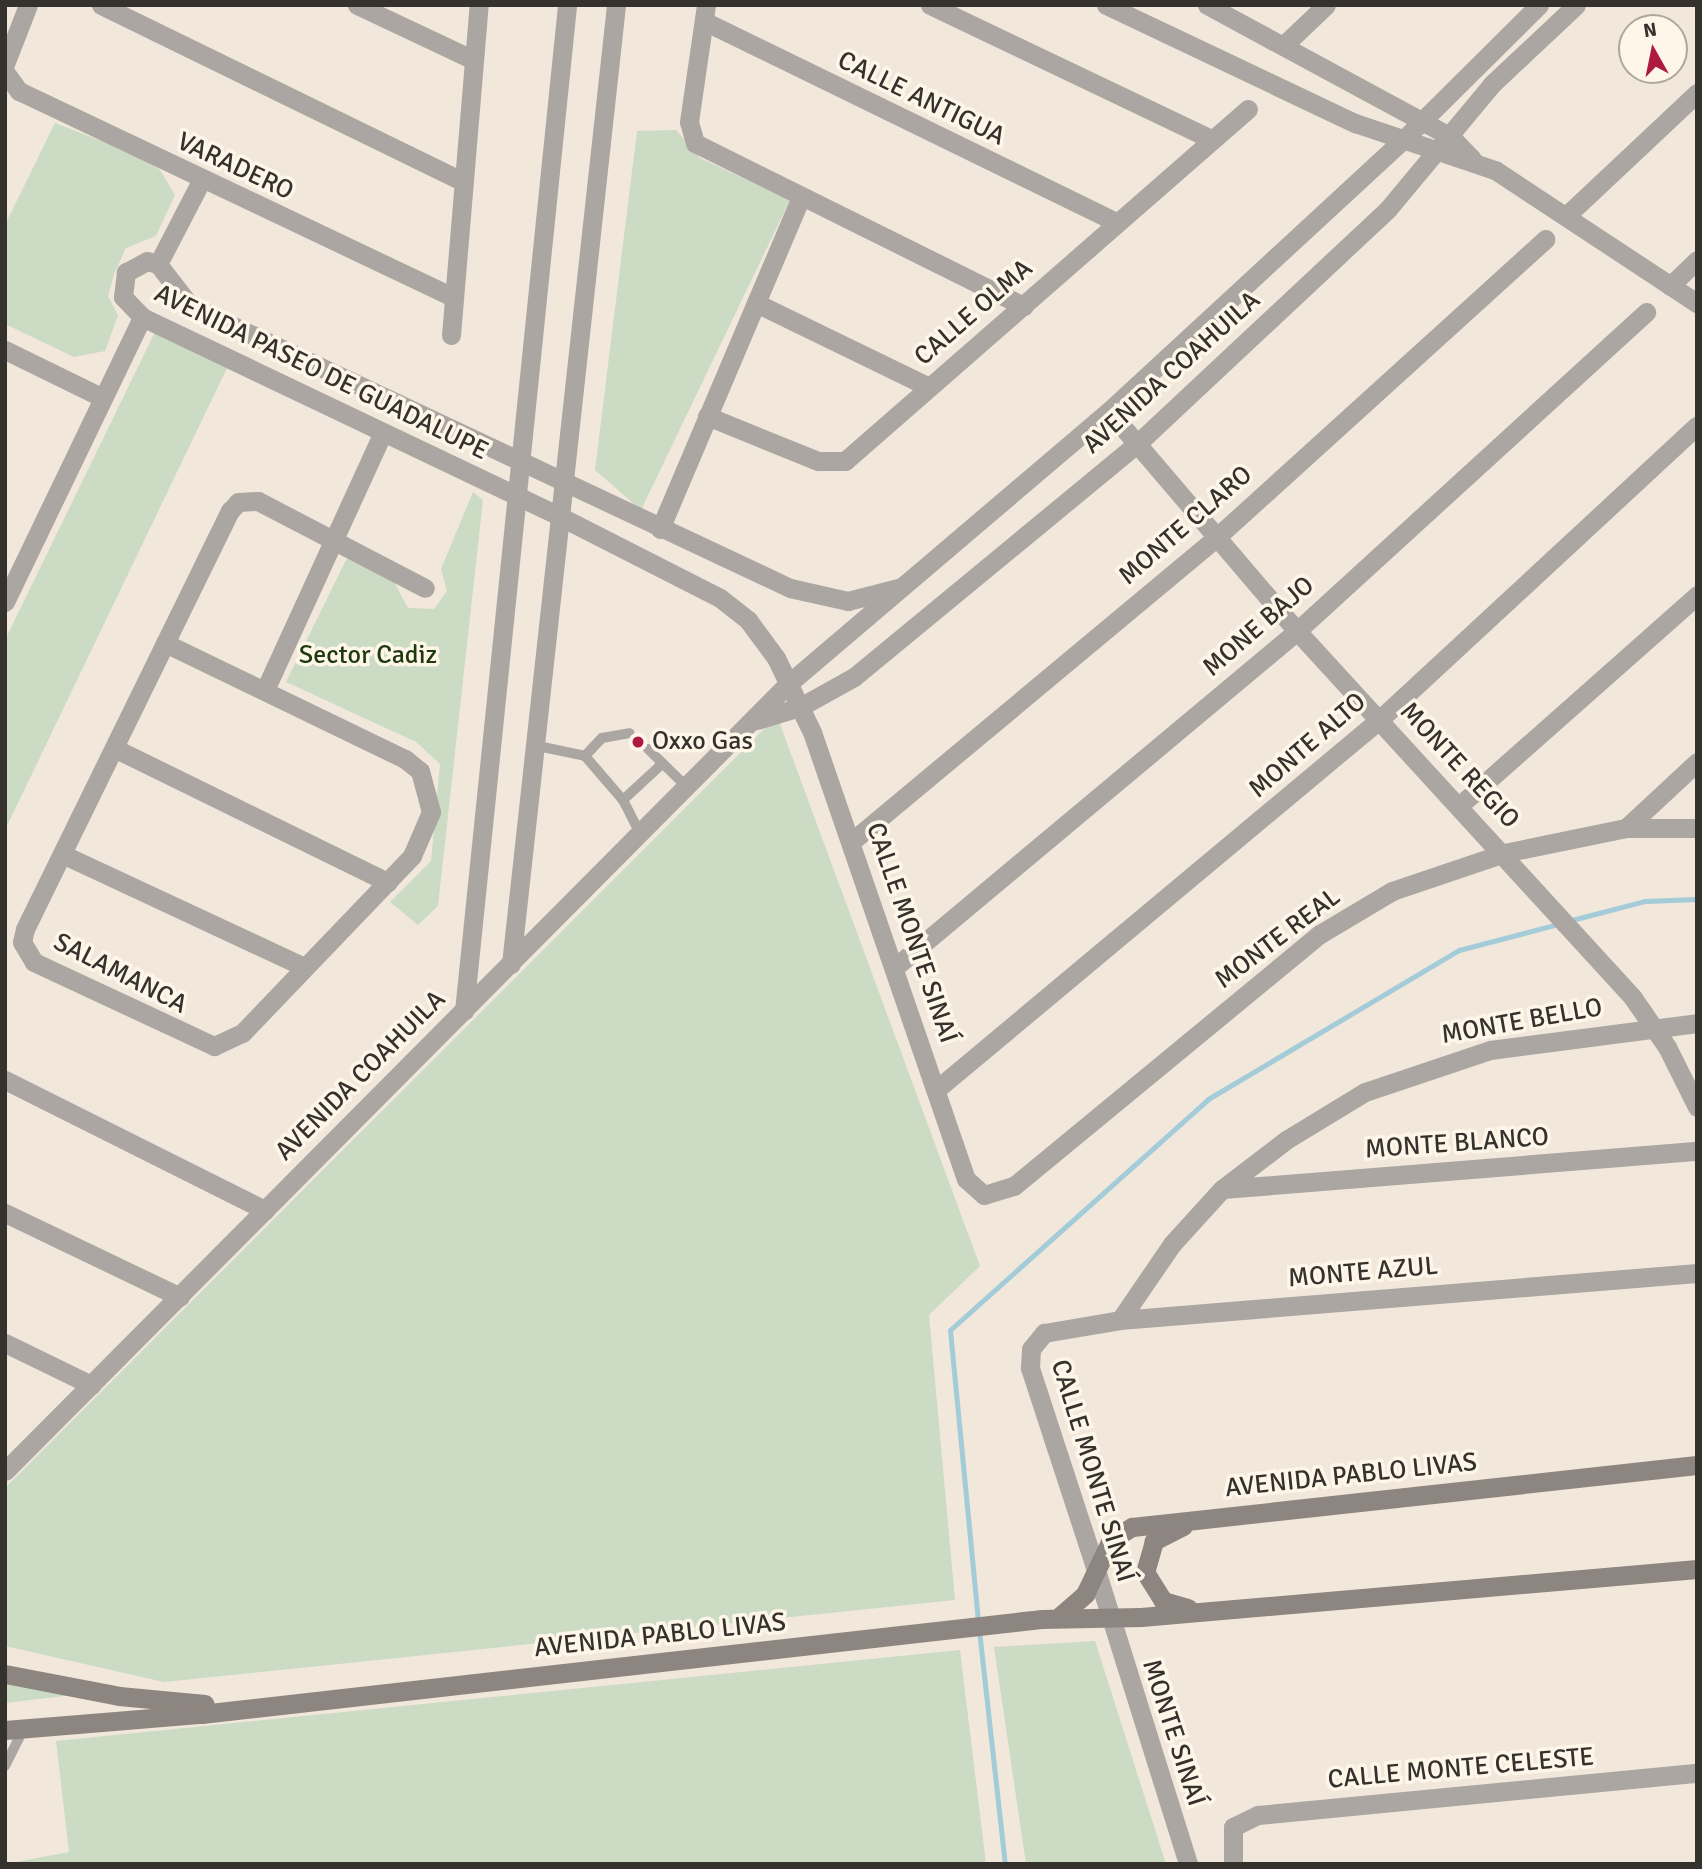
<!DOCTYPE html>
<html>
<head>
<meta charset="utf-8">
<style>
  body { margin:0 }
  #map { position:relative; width:1702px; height:1869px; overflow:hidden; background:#f1e8db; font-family:Signika,sans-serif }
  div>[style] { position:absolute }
  .green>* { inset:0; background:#cbdbc4 }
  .stream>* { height:5px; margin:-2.5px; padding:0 2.5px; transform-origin:2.5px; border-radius:2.5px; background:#a3cbd8 }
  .service>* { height:10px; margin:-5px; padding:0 5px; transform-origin:5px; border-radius:5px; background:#aca6a2 }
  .minor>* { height:19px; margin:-9.5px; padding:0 9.5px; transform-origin:9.5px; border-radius:9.5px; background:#aca6a2 }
  .tertiary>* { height:19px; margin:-9.5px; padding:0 9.5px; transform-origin:9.5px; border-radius:9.5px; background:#aca6a2 }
  .secondary>* { height:19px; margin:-9.5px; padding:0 9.5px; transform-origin:9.5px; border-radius:9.5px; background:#8d857f }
  .dots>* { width:19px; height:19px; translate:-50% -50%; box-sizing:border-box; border:4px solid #fef6e8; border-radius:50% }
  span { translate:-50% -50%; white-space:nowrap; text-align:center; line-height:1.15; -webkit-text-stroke:7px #fef6e8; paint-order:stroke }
  .street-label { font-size:26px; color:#35312c }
  .park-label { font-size:26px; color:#1e390d }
  .poi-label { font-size:26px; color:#35312c }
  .left { translate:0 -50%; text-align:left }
  .frame { position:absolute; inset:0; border:7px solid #35312c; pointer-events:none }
  .north { position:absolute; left:1618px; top:14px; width:70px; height:70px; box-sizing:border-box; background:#fef6e8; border:2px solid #aea79d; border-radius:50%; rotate:351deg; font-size:19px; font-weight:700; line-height:28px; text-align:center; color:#35312c }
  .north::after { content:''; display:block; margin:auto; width:24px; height:32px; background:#ae1a40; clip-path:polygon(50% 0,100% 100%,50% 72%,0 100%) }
</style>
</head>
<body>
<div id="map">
  <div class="green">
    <div style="clip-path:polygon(55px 123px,140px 156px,160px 170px,175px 195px,156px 236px,126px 248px,114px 274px,108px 296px,118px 315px,105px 351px,74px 357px,5px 324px,5px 225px)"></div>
    <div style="clip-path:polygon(676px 130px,700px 158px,790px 200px,641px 510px,595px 470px,637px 131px)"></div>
    <div style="clip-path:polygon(155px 332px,228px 366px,5px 830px,5px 640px)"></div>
    <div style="clip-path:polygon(473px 492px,483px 500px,438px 906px,418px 925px,390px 902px,431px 861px,440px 764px,416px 742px,286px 682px,347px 558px,393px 580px,408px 608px,434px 609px,447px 591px,441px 569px)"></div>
    <div style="clip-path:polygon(777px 716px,980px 1266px,929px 1315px,955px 1600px,164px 1682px,5px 1646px,5px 1488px)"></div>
    <div style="clip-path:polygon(1095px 1641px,1166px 1864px,1026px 1864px,994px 1647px)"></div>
    <div style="clip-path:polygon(960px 1650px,986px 1864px,5px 1864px,69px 1852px,56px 1741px)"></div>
    <div style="clip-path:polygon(5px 1680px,73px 1695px,5px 1703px)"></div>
  </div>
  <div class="stream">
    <div style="left:1568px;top:921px;width:80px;rotate:-14.6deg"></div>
    <div style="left:1645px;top:901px;width:52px;rotate:-2.2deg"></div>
    <div style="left:978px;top:1621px;width:292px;rotate:-95.5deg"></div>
    <div style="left:950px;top:1330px;width:346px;rotate:-41.8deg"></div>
    <div style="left:1208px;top:1099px;width:292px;rotate:-30.7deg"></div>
    <div style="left:1459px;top:950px;width:102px;rotate:-14.7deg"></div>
    <div style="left:979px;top:1630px;width:235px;rotate:83.7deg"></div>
  </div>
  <div class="service">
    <div style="left:538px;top:746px;width:48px;rotate:12deg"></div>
    <div style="left:585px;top:756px;width:58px;rotate:49.2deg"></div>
    <div style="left:623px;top:800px;width:39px;rotate:63deg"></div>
    <div style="left:648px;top:749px;width:56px;rotate:44.3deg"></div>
    <div style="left:585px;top:756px;width:25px;rotate:-47deg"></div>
    <div style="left:602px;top:738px;width:28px;rotate:-10deg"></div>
    <div style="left:623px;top:800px;width:54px;rotate:-42.8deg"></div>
    <div style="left:5px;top:1766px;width:42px;rotate:-63.4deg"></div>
  </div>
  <div class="minor">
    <div style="left:101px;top:5px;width:402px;rotate:26deg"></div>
    <div style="left:357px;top:5px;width:127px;rotate:25.2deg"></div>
    <div style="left:706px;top:5px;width:118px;rotate:98.3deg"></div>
    <div style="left:689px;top:122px;width:22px;rotate:74deg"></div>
    <div style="left:695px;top:143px;width:367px;rotate:26.4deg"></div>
    <div style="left:930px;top:5px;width:311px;rotate:25.5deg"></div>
    <div style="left:1207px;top:5px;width:277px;rotate:28.4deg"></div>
    <div style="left:1451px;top:137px;width:30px;rotate:46deg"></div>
    <div style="left:704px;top:21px;width:459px;rotate:26deg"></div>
    <div style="left:1284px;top:45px;width:58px;rotate:-43.6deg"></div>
    <div style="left:5px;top:64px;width:63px;rotate:-68.7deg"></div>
    <div style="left:5px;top:72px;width:24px;rotate:54deg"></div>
    <div style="left:19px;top:91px;width:480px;rotate:25.4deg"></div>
    <div style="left:1566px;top:216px;width:180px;rotate:-43.2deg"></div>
    <div style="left:158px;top:264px;width:93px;rotate:-62.6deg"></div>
    <div style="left:1670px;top:286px;width:37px;rotate:-44deg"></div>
    <div style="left:756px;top:303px;width:192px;rotate:25.9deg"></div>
    <div style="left:451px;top:335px;width:331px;rotate:-85.2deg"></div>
    <div style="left:5px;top:350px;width:107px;rotate:26.1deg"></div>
    <div style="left:1109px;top:411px;width:289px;rotate:49.5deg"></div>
    <div style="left:1297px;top:631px;width:498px;rotate:47.5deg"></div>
    <div style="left:1633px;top:998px;width:60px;rotate:55.2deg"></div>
    <div style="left:1667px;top:1047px;width:67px;rotate:63.4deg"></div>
    <div style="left:707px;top:416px;width:120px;rotate:22.1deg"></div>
    <div style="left:818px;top:461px;width:27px"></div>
    <div style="left:845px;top:461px;width:535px;rotate:-41.14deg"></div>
    <div style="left:660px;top:529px;width:358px;rotate:-67deg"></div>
    <div style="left:902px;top:587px;width:56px;rotate:165.5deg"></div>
    <div style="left:848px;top:601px;width:59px;rotate:-167.4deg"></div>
    <div style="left:790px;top:588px;width:637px;rotate:-154.8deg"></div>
    <div style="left:214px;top:317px;width:30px;rotate:-152deg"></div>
    <div style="left:188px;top:303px;width:49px;rotate:-127.6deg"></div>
    <div style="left:158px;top:264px;width:11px;rotate:-165deg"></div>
    <div style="left:147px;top:261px;width:24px;rotate:152deg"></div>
    <div style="left:126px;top:272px;width:25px;rotate:97deg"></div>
    <div style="left:123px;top:297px;width:28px;rotate:46deg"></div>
    <div style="left:142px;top:317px;width:464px;rotate:25.5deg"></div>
    <div style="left:561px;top:517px;width:178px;rotate:27deg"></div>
    <div style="left:720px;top:598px;width:36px;rotate:38deg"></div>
    <div style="left:748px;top:620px;width:47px;rotate:53.6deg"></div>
    <div style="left:776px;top:658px;width:82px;rotate:64.1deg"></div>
    <div style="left:812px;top:732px;width:473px;rotate:71deg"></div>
    <div style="left:966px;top:1179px;width:24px;rotate:42deg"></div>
    <div style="left:984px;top:1195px;width:31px;rotate:-17deg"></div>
    <div style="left:1014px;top:1186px;width:396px;rotate:-39.5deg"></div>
    <div style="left:1320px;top:934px;width:84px;rotate:-30.8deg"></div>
    <div style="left:1392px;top:891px;width:118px;rotate:-18.7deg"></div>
    <div style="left:1504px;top:853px;width:125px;rotate:-11.6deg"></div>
    <div style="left:1626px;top:828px;width:71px"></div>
    <div style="left:5px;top:602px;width:316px;rotate:-64.3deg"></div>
    <div style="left:165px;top:643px;width:267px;rotate:25.8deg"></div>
    <div style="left:405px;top:759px;width:19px;rotate:39deg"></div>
    <div style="left:420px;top:771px;width:42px;rotate:75deg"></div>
    <div style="left:431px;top:812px;width:48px;rotate:113.4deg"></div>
    <div style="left:412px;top:856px;width:245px;rotate:133.8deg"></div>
    <div style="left:242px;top:1033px;width:31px;rotate:155deg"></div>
    <div style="left:214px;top:1046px;width:199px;rotate:-155deg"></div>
    <div style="left:34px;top:962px;width:23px;rotate:-121deg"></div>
    <div style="left:22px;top:942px;width:13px;rotate:-77deg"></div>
    <div style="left:25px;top:929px;width:466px;rotate:-63.9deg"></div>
    <div style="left:230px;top:511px;width:12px;rotate:-48deg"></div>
    <div style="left:238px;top:502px;width:20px;rotate:-3deg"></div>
    <div style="left:258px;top:501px;width:188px;rotate:27.5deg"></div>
    <div style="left:265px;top:690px;width:281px;rotate:-65.4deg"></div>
    <div style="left:114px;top:748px;width:305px;rotate:26.1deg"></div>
    <div style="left:1460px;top:805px;width:317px;rotate:-41.5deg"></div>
    <div style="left:1626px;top:828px;width:97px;rotate:-42.9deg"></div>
    <div style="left:851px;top:842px;width:478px;rotate:-39.8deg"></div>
    <div style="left:1218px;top:536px;width:442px;rotate:-42.2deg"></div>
    <div style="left:62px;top:854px;width:265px;rotate:25deg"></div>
    <div style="left:511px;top:964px;width:965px;rotate:-83.75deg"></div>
    <div style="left:894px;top:968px;width:525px;rotate:-39.9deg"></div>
    <div style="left:1297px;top:631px;width:473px;rotate:-42.4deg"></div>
    <div style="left:464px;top:1011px;width:1011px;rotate:-84.15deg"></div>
    <div style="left:5px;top:1080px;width:291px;rotate:26.6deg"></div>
    <div style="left:937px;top:1089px;width:576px;rotate:-39.86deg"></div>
    <div style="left:1379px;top:720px;width:433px;rotate:-42.8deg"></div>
    <div style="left:1223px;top:1189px;width:476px;rotate:-4.6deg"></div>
    <div style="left:5px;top:1213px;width:194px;rotate:25.6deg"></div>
    <div style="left:1120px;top:1320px;width:92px;rotate:-55.6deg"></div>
    <div style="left:1172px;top:1244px;width:74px;rotate:-47.7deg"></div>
    <div style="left:1222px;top:1189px;width:81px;rotate:-37.4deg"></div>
    <div style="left:1286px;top:1140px;width:92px;rotate:-31.3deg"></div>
    <div style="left:1365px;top:1092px;width:132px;rotate:-18.6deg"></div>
    <div style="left:1490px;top:1050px;width:209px;rotate:-7.4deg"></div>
    <div style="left:5px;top:1343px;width:96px;rotate:26deg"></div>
    <div style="left:1096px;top:1570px;width:213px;rotate:-108.1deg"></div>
    <div style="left:1030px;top:1368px;width:19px;rotate:-87deg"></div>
    <div style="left:1031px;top:1349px;width:21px;rotate:-51deg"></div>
    <div style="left:1044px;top:1333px;width:77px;rotate:-9.7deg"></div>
    <div style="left:1120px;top:1320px;width:579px;rotate:-4.66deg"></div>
    <div style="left:1233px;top:1864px;width:37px;rotate:-90deg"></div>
    <div style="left:1233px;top:1827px;width:28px;rotate:-26deg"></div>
    <div style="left:1258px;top:1815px;width:441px;rotate:-5.5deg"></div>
  </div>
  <div class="tertiary">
    <div style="left:1106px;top:5px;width:276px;rotate:25.4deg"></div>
    <div style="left:1355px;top:123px;width:148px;rotate:18.6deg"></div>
    <div style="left:1495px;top:170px;width:242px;rotate:33.4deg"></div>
    <div style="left:757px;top:720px;width:45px;rotate:-16.8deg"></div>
    <div style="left:800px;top:707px;width:62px;rotate:-29.1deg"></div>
    <div style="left:854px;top:677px;width:368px;rotate:-39.5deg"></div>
    <div style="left:1138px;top:443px;width:342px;rotate:-43.1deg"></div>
    <div style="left:1388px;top:209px;width:163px;rotate:-50.2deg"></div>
    <div style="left:1492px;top:84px;width:115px;rotate:-43.2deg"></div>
    <div style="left:5px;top:1471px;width:1110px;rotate:-45.15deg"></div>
    <div style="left:788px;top:684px;width:421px;rotate:-40.4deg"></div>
    <div style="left:1109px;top:411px;width:398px;rotate:-42.7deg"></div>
    <div style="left:1402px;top:141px;width:193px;rotate:-44.8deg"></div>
    <div style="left:1096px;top:1570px;width:308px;rotate:72.6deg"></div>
  </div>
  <div class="secondary">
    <div style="left:1183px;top:1526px;width:33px;rotate:153deg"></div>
    <div style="left:1154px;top:1541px;width:32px;rotate:106deg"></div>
    <div style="left:1145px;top:1572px;width:34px;rotate:58deg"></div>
    <div style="left:1163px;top:1601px;width:26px;rotate:16deg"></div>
    <div style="left:1059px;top:1617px;width:35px;rotate:-41deg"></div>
    <div style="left:1085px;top:1594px;width:60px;rotate:-64.3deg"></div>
    <div style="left:1111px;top:1540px;width:25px;rotate:-32deg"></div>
    <div style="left:1132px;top:1527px;width:568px;rotate:-6.26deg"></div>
    <div style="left:5px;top:1674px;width:116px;rotate:10.9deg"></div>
    <div style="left:119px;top:1696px;width:86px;rotate:5.3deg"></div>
    <div style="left:5px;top:1730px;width:197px;rotate:-4.7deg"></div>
    <div style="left:201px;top:1714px;width:845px;rotate:-6.45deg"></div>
    <div style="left:1041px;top:1619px;width:100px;rotate:-1.1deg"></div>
    <div style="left:1141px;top:1617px;width:558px;rotate:-4.93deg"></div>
  </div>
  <div class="dots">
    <div style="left:638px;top:742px;background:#ae1a40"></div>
  </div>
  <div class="street-label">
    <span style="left:921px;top:99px;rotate:26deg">CALLE ANTIGUA</span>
    <span style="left:235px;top:167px;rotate:25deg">VARADERO</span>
    <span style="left:974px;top:313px;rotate:-41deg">CALLE OLMA</span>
    <span style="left:321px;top:373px;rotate:26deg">AVENIDA PASEO DE GUADALUPE</span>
    <span style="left:1172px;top:373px;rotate:-42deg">AVENIDA COAHUILA</span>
    <span style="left:1186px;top:526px;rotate:-41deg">MONTE CLARO</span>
    <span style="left:1259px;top:627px;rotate:-41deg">MONE BAJO</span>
    <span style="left:1308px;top:746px;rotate:-41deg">MONTE ALTO</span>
    <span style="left:1459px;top:766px;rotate:47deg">MONTE REGIO</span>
    <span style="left:911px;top:933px;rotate:71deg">CALLE MONTE SINAÍ</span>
    <span style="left:1278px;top:939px;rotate:-37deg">MONTE REAL</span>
    <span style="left:120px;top:974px;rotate:27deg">SALAMANCA</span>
    <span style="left:1522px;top:1022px;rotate:-10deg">MONTE BELLO</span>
    <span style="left:361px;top:1076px;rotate:-45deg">AVENIDA COAHUILA</span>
    <span style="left:1457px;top:1144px;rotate:-4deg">MONTE BLANCO</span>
    <span style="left:1363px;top:1273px;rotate:-5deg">MONTE AZUL</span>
    <span style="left:1092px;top:1471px;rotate:73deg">CALLE MONTE SINAÍ</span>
    <span style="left:1351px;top:1476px;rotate:-6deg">AVENIDA PABLO LIVAS</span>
    <span style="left:660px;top:1636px;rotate:-6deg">AVENIDA PABLO LIVAS</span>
    <span style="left:1173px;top:1733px;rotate:72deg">MONTE SINAÍ</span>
    <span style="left:1461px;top:1769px;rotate:-5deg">CALLE MONTE CELESTE</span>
  </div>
  <div class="park-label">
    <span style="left:368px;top:656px">Sector Cadiz</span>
  </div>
  <div class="poi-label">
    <span class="left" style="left:652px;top:742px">Oxxo Gas</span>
  </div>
  <div class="frame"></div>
  <div class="north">N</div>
</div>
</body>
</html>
